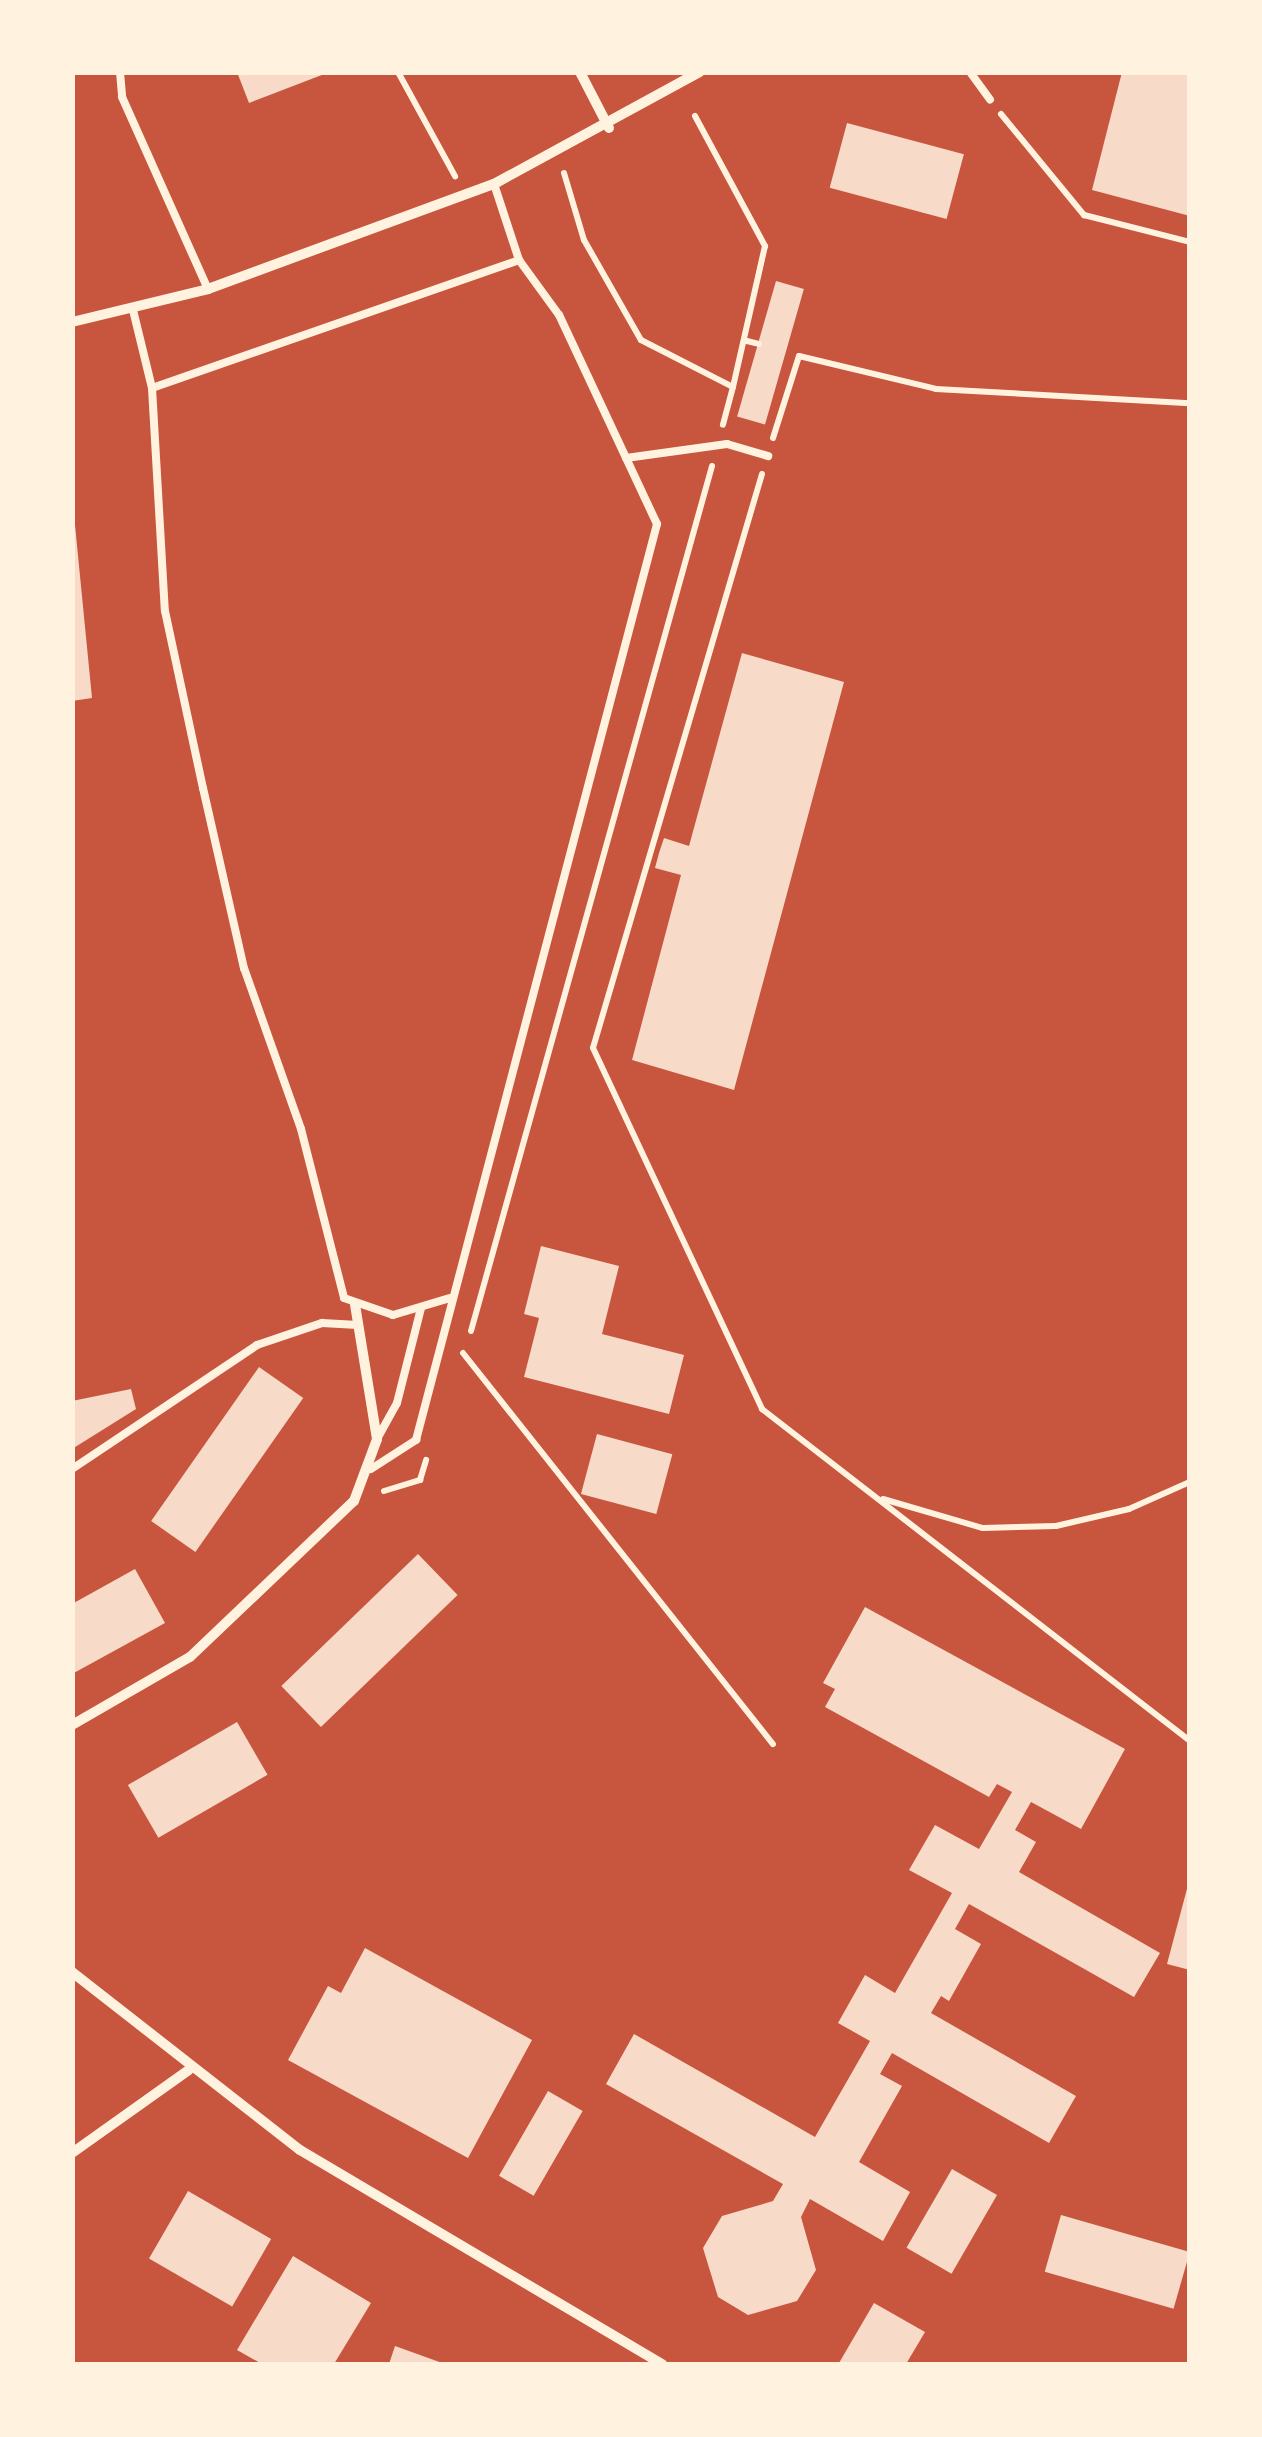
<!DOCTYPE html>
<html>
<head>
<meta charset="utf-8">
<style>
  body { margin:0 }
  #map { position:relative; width:1262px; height:2437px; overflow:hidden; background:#c8553d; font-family:"DejaVu Sans",sans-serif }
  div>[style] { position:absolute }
  .building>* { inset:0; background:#f7dbc8; transform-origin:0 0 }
  .path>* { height:6px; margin:-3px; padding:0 3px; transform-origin:3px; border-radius:3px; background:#fff3e0 }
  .service>* { height:8px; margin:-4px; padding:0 4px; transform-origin:4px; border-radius:4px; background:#fff3e0 }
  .minor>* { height:10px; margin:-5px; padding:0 5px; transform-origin:5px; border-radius:5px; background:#fff3e0 }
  span { translate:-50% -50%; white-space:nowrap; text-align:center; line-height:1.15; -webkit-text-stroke:10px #fff3e0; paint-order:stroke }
  .frame { position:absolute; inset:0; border:75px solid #fff3e0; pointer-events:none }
</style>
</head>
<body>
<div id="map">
  <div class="building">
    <div style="clip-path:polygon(237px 72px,327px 72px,327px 73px,249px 103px)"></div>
    <div style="clip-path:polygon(1122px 72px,1190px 72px,1190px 216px,1092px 190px)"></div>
    <div style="left:847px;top:123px;width:121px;height:67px;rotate:15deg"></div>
    <div style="left:776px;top:281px;width:29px;height:141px;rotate:16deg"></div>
    <div style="clip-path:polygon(75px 525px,92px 698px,72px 701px,72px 525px)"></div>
    <div style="clip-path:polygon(742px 653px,844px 682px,734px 1090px,632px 1060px,681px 875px,655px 868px,659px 853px,664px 838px,689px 846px)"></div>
    <div style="clip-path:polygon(541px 1246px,619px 1266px,602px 1334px,684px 1355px,669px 1414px,524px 1377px,539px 1318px,524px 1314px)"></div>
    <div style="left:259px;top:1367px;width:54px;height:188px;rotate:35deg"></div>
    <div style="clip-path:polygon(131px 1389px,136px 1409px,72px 1449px,72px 1401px)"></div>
    <div style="left:597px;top:1434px;width:78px;height:62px;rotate:15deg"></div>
    <div style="left:418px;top:1554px;width:57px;height:190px;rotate:46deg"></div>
    <div style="clip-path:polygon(135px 1569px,165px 1623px,72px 1674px,72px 1604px)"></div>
    <div style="clip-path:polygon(865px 1607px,1125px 1749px,1081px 1829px,1031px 1802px,1015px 1830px,1036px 1842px,1019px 1872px,1160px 1953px,1134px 1997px,969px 1904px,955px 1929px,981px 1944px,949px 2001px,941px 1996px,931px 2013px,1076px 2096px,1049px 2143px,892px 2053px,880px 2074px,902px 2086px,859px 2162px,910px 2192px,883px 2241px,810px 2199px,801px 2217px,816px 2270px,797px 2301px,748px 2315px,718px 2297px,703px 2248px,722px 2216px,773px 2201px,783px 2184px,606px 2084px,634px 2034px,815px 2137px,870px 2041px,838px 2023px,865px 1975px,895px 1993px,952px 1893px,909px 1870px,935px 1825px,979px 1849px,1012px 1792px,997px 1784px,989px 1797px,825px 1707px,835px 1689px,823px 1683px)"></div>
    <div style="left:237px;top:1722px;width:61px;height:126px;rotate:60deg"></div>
    <div style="clip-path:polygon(1188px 1885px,1190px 1885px,1190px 1970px,1167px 1964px)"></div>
    <div style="clip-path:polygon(365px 1948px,532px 2040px,468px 2158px,288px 2060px,328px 1986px,341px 1993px)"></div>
    <div style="left:548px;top:2091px;width:40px;height:98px;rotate:30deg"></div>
    <div style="left:952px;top:2169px;width:52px;height:91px;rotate:30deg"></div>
    <div style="left:188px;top:2191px;width:96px;height:78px;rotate:30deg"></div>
    <div style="left:1061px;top:2215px;width:134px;height:59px;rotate:16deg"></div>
    <div style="clip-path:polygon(293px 2256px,371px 2303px,334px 2364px,262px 2364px,237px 2350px)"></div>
    <div style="clip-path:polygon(874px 2303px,925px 2332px,906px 2364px,839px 2363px)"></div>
    <div style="clip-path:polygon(395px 2346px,445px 2364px,389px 2364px)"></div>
  </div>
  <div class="path">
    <div style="left:398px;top:72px;width:119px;rotate:61.3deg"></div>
    <div style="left:1001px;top:114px;width:131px;rotate:50.6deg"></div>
    <div style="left:1084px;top:215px;width:109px;rotate:14.3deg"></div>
    <div style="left:695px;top:116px;width:148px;rotate:61.7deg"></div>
    <div style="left:765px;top:246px;width:145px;rotate:102.8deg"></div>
    <div style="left:564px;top:173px;width:70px;rotate:73.4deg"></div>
    <div style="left:584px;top:240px;width:115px;rotate:60.3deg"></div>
    <div style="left:641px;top:340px;width:103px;rotate:27.1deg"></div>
    <div style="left:733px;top:387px;width:39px;rotate:105deg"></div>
    <div style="left:747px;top:341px;width:12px;rotate:14deg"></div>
    <div style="left:773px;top:438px;width:86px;rotate:-72.4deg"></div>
    <div style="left:799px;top:356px;width:141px;rotate:13.5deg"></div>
    <div style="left:936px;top:389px;width:254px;rotate:3.2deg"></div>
    <div style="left:762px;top:474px;width:598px;rotate:106.41deg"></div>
    <div style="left:593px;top:1048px;width:399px;rotate:64.9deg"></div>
    <div style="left:762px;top:1409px;width:542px;rotate:37.8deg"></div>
    <div style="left:471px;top:1331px;width:898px;rotate:-74.43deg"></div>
    <div style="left:463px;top:1353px;width:499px;rotate:51.6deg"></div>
    <div style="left:384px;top:1491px;width:38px;rotate:-17deg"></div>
    <div style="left:420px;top:1480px;width:21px;rotate:-73deg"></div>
    <div style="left:883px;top:1499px;width:104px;rotate:16.2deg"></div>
    <div style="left:983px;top:1528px;width:73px;rotate:-1.6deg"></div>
    <div style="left:1056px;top:1526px;width:75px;rotate:-13.1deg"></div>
    <div style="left:1129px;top:1509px;width:67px;rotate:-23.9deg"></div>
  </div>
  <div class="service">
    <div style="left:120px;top:72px;width:25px;rotate:85deg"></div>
    <div style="left:122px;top:97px;width:210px;rotate:65.9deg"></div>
    <div style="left:970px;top:72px;width:34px;rotate:54deg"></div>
    <div style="left:133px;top:310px;width:80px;rotate:76.3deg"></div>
    <div style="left:152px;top:388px;width:223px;rotate:86.7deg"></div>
    <div style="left:165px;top:611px;width:181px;rotate:77.9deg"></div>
    <div style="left:203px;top:788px;width:185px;rotate:77.2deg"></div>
    <div style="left:244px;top:968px;width:171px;rotate:70.5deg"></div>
    <div style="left:301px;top:1129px;width:174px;rotate:75.7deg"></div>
    <div style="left:344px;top:1298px;width:52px;rotate:19.1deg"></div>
    <div style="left:393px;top:1315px;width:59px;rotate:-16.6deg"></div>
    <div style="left:152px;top:388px;width:389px;rotate:-19.2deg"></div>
    <div style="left:626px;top:458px;width:102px;rotate:-7.9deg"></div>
    <div style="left:727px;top:444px;width:43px;rotate:16.3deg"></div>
    <div style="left:377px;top:1439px;width:41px;rotate:-60.9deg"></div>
    <div style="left:397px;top:1403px;width:98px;rotate:-75.8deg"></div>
    <div style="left:72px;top:1469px;width:223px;rotate:-33.8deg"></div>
    <div style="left:257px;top:1345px;width:69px;rotate:-18.7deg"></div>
    <div style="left:322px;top:1323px;width:36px;rotate:3deg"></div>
    <div style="left:371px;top:1469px;width:54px;rotate:-32.8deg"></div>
    <div style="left:416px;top:1440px;width:947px;rotate:-75.26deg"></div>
    <div style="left:657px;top:524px;width:231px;rotate:-115.1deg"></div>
    <div style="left:559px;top:315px;width:68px;rotate:-126deg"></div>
    <div style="left:519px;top:260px;width:80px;rotate:-108.2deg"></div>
  </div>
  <div class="minor">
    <div style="left:580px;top:72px;width:63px;rotate:62.6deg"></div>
    <div style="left:72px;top:322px;width:140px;rotate:-13.6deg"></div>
    <div style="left:208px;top:289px;width:305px;rotate:-20.2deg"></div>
    <div style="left:494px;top:184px;width:234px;rotate:-28.6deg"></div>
    <div style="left:72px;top:1725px;width:136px;rotate:-30deg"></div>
    <div style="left:190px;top:1657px;width:226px;rotate:-43.6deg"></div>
    <div style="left:354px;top:1501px;width:66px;rotate:-69.6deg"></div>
    <div style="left:377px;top:1439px;width:136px;rotate:-99.3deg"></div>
    <div style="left:72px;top:1972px;width:289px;rotate:38deg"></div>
    <div style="left:300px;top:2150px;width:421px;rotate:30.6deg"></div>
    <div style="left:72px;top:2153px;width:143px;rotate:-35.4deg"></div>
  </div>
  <div class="frame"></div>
</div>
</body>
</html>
